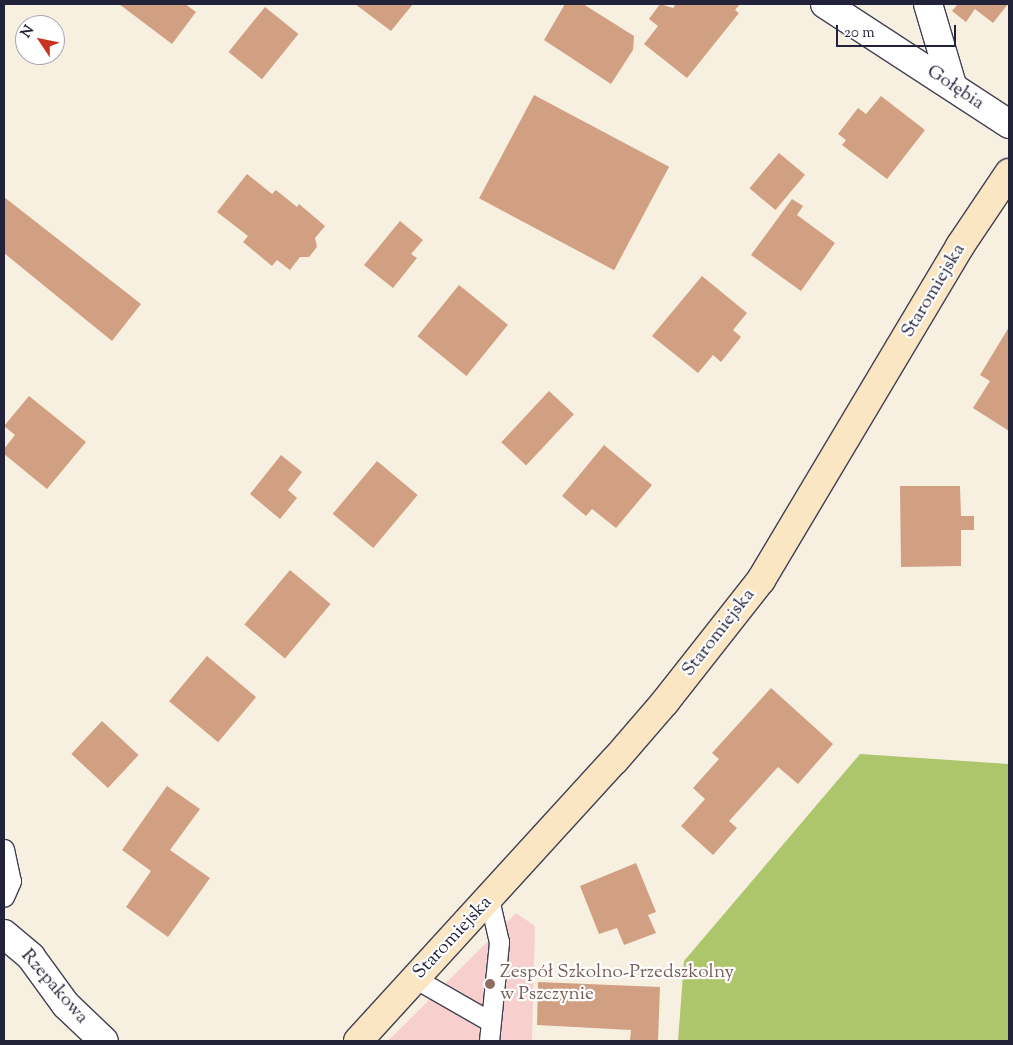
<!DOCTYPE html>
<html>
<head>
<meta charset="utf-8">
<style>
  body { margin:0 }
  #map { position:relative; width:1013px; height:1045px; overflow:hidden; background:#f7f0e0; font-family:"Sorts Mill Goudy",serif }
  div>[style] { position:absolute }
  .built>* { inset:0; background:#f7d0cd }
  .green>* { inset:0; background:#adc66b }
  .building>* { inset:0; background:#d19f82; transform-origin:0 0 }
  .roads { filter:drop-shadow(1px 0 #424154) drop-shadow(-1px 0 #424154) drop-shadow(0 1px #424154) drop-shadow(0 -1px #424154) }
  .lane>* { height:19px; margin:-9.5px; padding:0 9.5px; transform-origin:9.5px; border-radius:9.5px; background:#fff }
  .street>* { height:28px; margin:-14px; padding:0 14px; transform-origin:14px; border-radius:14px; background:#fff }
  .secondary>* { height:28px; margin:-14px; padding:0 14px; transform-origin:14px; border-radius:14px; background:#fbe6c4 }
  .dots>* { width:14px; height:14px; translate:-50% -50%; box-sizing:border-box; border:2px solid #fff; border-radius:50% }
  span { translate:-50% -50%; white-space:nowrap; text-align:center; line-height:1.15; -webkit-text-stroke:4.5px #fff; paint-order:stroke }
  .street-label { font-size:19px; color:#22223b }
  .education-label { font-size:19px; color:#785e54 }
  .left { translate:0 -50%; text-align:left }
  .frame { position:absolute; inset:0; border:5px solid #22223b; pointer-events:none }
  .north { position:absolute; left:15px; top:15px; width:50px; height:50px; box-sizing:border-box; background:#fff; border:1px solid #a7a7b1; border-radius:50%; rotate:304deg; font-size:14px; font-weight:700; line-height:20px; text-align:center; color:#22223b }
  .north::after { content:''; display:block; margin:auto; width:18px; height:22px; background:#c8321e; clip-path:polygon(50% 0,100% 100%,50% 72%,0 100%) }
  .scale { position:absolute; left:836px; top:25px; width:120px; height:22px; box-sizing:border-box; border:2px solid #22223b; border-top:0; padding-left:6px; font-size:15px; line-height:18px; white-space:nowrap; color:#22223b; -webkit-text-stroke:4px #fff; paint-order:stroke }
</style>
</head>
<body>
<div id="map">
  <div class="built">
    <div style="clip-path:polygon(516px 913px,535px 926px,532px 1041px,388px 1041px)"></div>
  </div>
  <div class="green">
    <div style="clip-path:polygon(860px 754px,1009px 764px,1009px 1041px,678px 1041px,684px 961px)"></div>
  </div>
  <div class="building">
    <div style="clip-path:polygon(119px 4px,185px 4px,196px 12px,172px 44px)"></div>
    <div style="clip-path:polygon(355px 4px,413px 4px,391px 31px)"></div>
    <div style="clip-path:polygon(565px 4px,583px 4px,634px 36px,633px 50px,611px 84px,544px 40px)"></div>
    <div style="clip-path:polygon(660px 4px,673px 8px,676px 4px,740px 4px,735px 10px,739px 13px,687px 78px,644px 44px,658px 26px,649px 19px)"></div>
    <div style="clip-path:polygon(958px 4px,1008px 4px,993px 23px,975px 9px,966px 22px,952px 11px)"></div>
    <div style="left:265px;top:7px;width:43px;height:58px;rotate:39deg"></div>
    <div style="left:534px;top:95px;width:153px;height:117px;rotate:28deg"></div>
    <div style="clip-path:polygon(881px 96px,925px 130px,887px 179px,842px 145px,846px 140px,838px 134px,858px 108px,866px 114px)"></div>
    <div style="left:779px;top:153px;width:34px;height:46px;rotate:40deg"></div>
    <div style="clip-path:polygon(247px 174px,272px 194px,276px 190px,297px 207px,299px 204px,325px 226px,315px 238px,317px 247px,309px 257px,300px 257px,290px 270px,277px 260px,272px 266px,243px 242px,248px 236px,217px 212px)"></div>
    <div style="clip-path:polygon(4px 197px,141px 304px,112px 341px,4px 253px)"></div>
    <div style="clip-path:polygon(792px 199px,803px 206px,797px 215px,835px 243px,801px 291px,751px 255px)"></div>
    <div style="clip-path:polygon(400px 221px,423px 240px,411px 254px,417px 258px,393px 288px,364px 265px)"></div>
    <div style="clip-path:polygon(702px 276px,747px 313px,733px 330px,741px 337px,721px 362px,713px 355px,698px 373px,652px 336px)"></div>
    <div style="left:459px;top:285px;width:63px;height:66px;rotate:39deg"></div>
    <div style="clip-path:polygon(1009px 327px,1009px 431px,973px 408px,990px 381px,980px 375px)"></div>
    <div style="left:549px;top:391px;width:34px;height:70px;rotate:43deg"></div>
    <div style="clip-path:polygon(29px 396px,86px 442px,47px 489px,4px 454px,4px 449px,15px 435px,4px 426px)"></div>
    <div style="clip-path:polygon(604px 445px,652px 485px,616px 528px,592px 509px,586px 516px,562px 496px)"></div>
    <div style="clip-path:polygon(281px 455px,302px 472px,288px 490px,297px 498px,280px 519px,250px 494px)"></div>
    <div style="left:377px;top:461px;width:53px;height:69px;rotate:40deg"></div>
    <div style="clip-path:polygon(900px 486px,960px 486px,961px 516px,974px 516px,974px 530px,961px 530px,961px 566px,901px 567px)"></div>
    <div style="left:290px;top:570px;width:53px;height:71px;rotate:40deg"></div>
    <div style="left:207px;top:656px;width:64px;height:59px;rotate:40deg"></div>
    <div style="clip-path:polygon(771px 688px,833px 744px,798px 784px,778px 767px,729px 821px,737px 828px,713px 855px,681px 826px,705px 799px,693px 788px,719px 759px,712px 753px)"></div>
    <div style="left:102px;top:721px;width:50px;height:45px;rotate:43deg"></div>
    <div style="clip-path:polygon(167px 786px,200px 809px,170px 850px,210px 878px,168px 937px,126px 907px,151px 871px,122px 850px)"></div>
    <div style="clip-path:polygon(636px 863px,656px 912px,648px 915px,656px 933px,624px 945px,617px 928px,599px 934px,580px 886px)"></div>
    <div style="clip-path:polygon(538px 982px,660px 987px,658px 1041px,630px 1040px,631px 1030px,537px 1025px)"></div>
  </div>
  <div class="roads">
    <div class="lane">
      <div style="left:4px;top:849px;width:33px;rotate:78deg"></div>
      <div style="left:11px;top:881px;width:17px;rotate:114deg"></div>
      <div style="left:416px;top:979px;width:86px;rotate:29.8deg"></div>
      <div style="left:489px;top:1041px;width:100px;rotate:-84.2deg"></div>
      <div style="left:499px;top:942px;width:44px;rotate:-103.1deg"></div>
    </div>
    <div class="street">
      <div style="left:825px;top:4px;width:220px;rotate:33.1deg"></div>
      <div style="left:928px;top:4px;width:84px;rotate:73.5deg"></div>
      <div style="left:4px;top:934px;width:35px;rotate:40deg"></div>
      <div style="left:31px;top:957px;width:59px;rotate:53.9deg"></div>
      <div style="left:66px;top:1005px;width:52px;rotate:43.5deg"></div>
    </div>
    <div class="secondary">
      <div style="left:358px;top:1041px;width:381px;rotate:-47.6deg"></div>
      <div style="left:615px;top:760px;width:77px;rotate:-49.2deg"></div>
      <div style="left:665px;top:702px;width:155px;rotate:-51.8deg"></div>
      <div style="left:761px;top:580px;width:389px;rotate:-59.2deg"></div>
      <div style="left:960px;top:246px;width:88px;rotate:-56.1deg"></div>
    </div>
  </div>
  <div class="dots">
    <div style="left:490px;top:984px;background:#8d6e63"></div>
  </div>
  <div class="street-label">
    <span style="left:955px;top:88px;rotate:34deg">Gołębia</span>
    <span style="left:934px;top:291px;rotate:-59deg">Staromiejska</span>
    <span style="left:719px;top:633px;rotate:-52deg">Staromiejska</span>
    <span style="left:453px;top:938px;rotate:-47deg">Staromiejska</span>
    <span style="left:54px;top:987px;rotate:49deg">Rzepakowa</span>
  </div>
  <div class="education-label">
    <span class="left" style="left:500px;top:984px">Zespół Szkolno-Przedszkolny<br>w Pszczynie</span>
  </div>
  <div class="frame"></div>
  <div class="north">N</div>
  <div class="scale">20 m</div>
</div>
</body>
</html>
